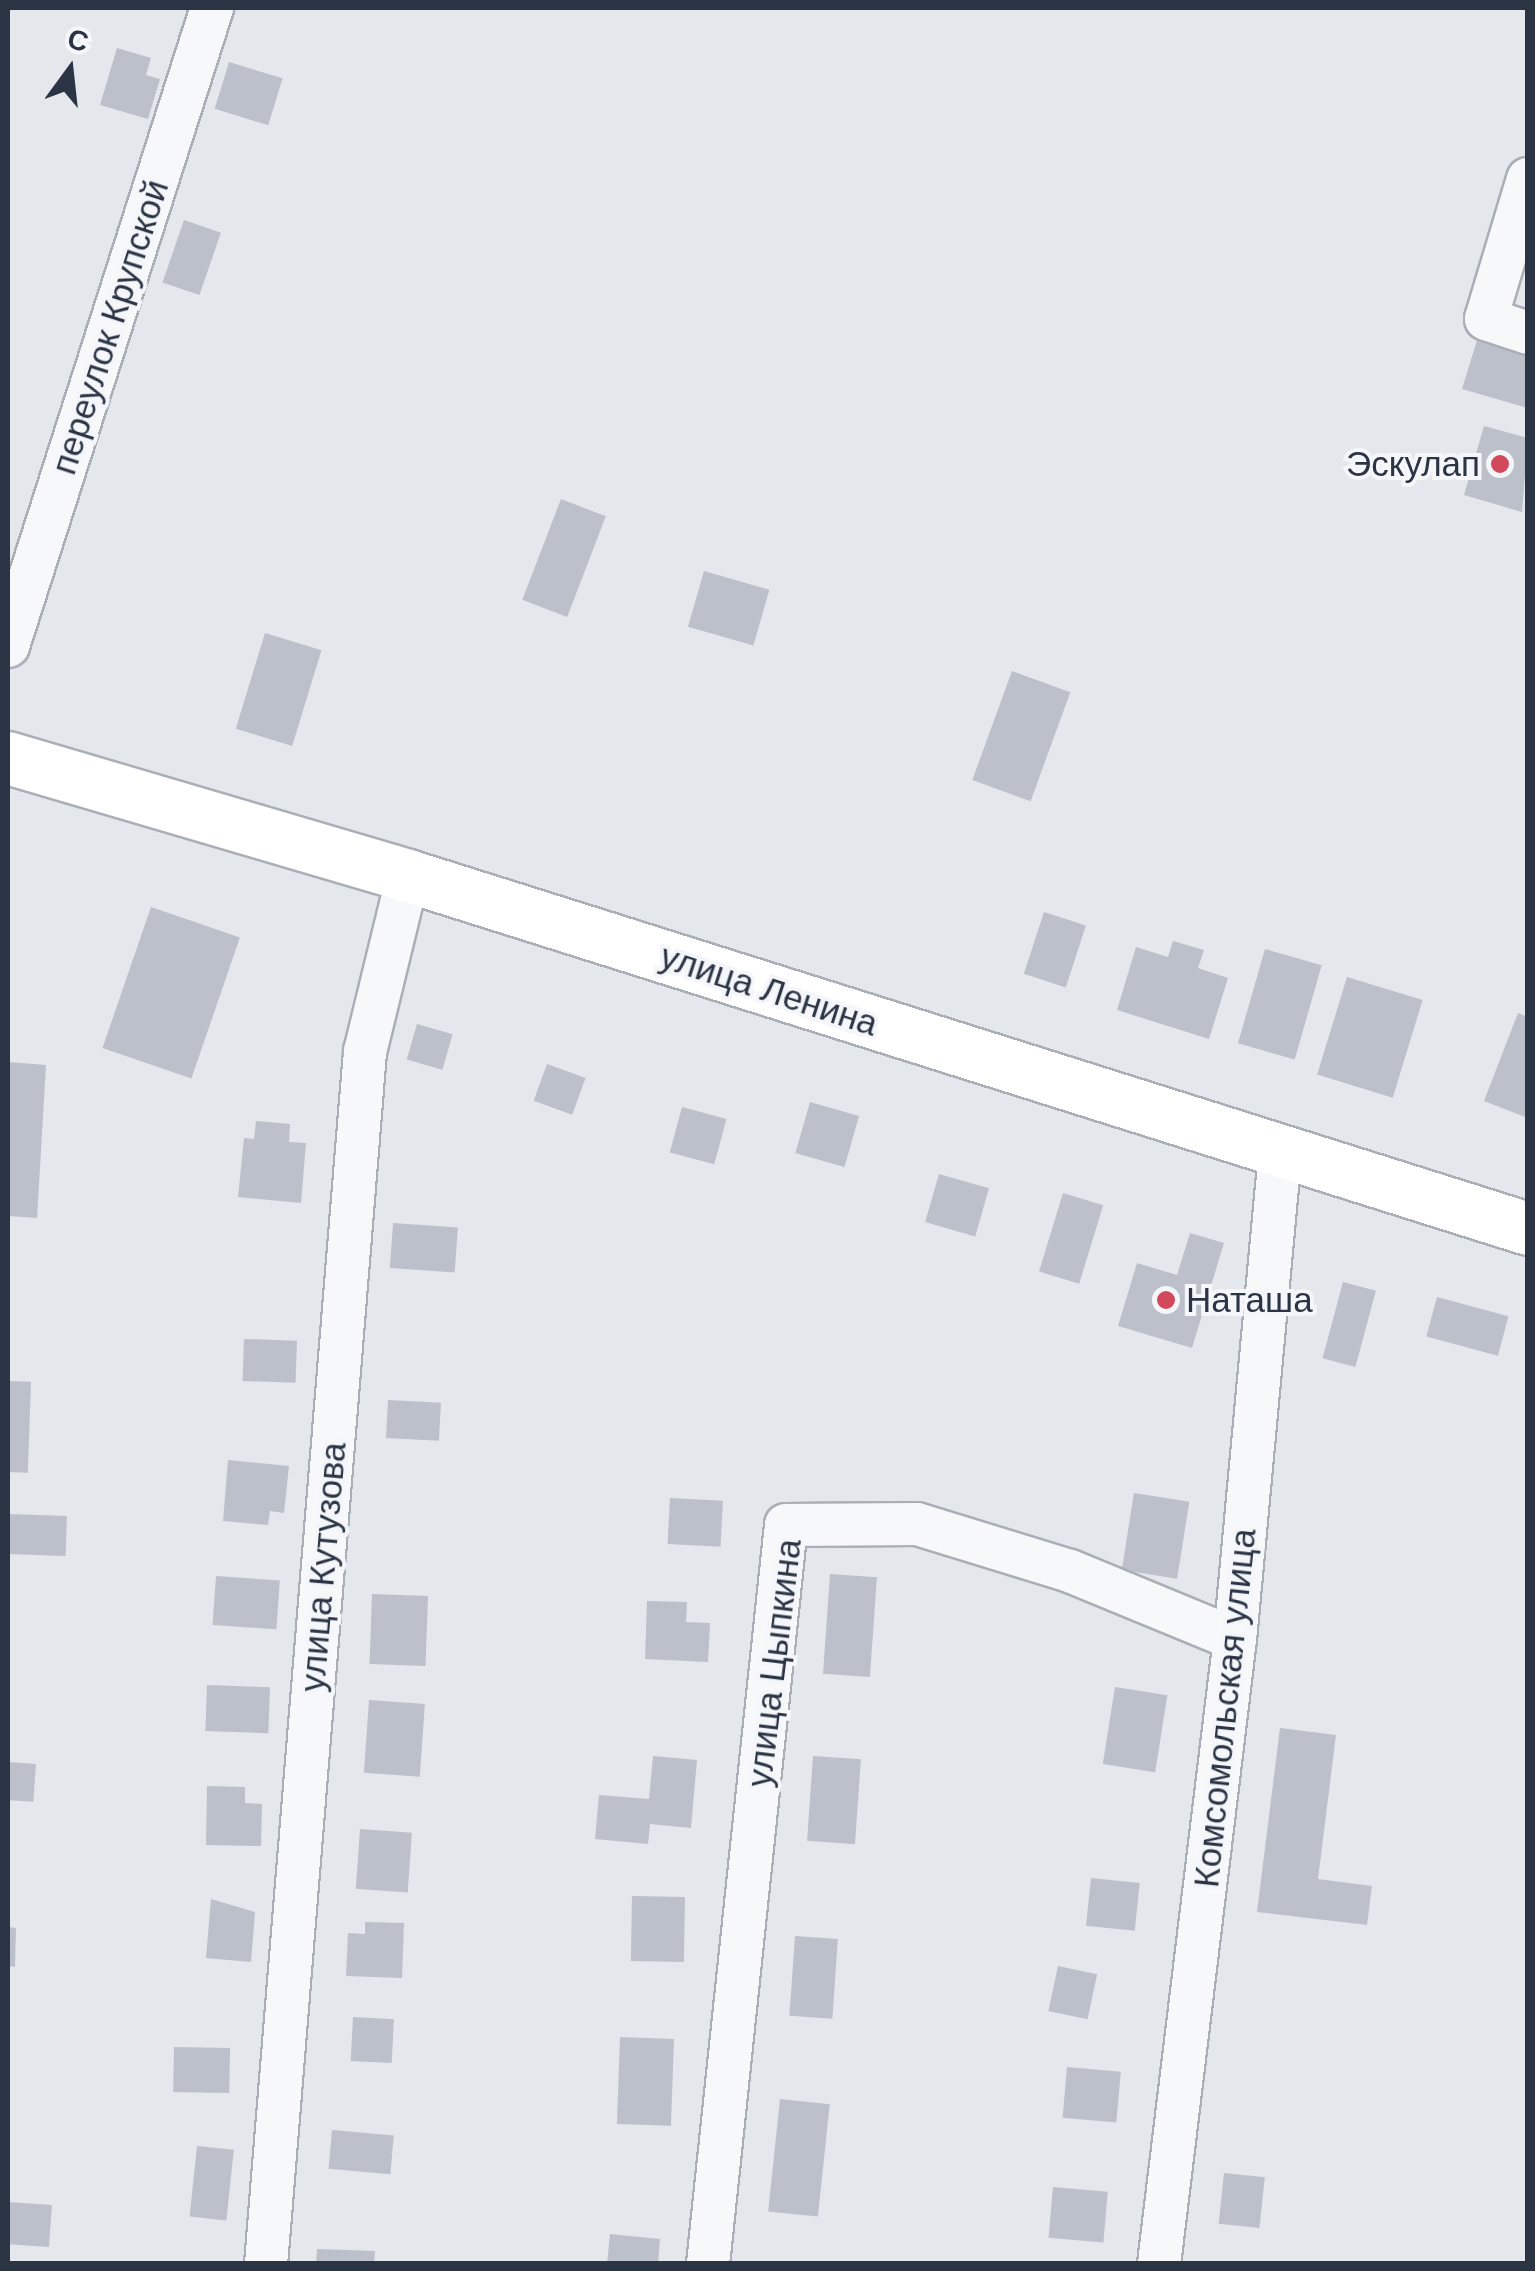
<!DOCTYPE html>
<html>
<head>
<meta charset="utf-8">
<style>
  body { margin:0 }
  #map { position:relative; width:1535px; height:2271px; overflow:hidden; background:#e4e7ec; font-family:Arial,sans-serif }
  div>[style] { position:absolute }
  .building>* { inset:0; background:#bbc0ca; transform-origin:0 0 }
  .roads { filter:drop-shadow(2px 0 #a9aeb7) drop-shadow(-2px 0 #a9aeb7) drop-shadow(0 2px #a9aeb7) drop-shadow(0 -2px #a9aeb7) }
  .minor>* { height:42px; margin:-21px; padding:0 21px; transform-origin:21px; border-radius:21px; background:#f7f8fa }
  .major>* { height:52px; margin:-26px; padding:0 26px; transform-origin:26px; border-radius:26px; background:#fff }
  .dots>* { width:28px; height:28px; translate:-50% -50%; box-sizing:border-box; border:5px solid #f4f6f9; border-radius:50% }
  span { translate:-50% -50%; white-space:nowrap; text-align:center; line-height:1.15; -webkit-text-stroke:8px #f4f6f9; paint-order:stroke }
  .street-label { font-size:35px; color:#2b3445 }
  .poi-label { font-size:35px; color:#2b3445 }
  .right { translate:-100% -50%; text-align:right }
  .left { translate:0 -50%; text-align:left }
  .frame { position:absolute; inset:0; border:10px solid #2b3445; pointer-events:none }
  .north { position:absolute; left:20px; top:20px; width:100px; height:100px; -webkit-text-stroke:8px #f4f6f9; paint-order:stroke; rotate:15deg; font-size:28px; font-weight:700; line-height:40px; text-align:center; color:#2b3445 }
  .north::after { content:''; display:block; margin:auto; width:35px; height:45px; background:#2b3445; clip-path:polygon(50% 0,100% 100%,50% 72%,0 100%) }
</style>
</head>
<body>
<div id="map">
  <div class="building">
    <div style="clip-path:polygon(117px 48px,151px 58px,146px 75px,160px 79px,148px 119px,100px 105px)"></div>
    <div style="left:229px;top:62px;width:56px;height:49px;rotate:17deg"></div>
    <div style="left:184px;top:220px;width:39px;height:66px;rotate:19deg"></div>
    <div style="clip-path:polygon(1478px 337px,1528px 353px,1528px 408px,1462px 389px)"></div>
    <div style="clip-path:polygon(1484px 426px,1528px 438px,1522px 512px,1464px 495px)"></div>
    <div style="left:561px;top:499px;width:48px;height:108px;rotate:21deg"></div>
    <div style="left:704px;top:571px;width:68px;height:58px;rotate:16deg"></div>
    <div style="left:265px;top:633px;width:59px;height:100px;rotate:17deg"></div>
    <div style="left:1012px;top:671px;width:62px;height:116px;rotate:20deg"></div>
    <div style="left:151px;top:907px;width:94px;height:149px;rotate:19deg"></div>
    <div style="left:1044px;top:912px;width:44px;height:65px;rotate:18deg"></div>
    <div style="clip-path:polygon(1173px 941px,1204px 950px,1198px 968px,1228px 978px,1209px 1039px,1117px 1010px,1136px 947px,1168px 957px)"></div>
    <div style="left:1265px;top:949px;width:59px;height:98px;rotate:16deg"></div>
    <div style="left:1347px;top:977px;width:79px;height:102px;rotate:17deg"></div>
    <div style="clip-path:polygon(1518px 1013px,1528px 1017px,1528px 1118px,1484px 1101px)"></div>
    <div style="left:417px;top:1024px;width:37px;height:37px;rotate:16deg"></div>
    <div style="clip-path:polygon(8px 1062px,46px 1065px,37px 1218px,8px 1216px)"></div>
    <div style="left:547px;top:1064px;width:41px;height:39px;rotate:20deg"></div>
    <div style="left:810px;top:1102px;width:51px;height:53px;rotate:16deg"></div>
    <div style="left:682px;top:1107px;width:46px;height:47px;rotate:15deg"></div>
    <div style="clip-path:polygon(256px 1121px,290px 1124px,289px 1142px,306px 1143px,301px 1203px,238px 1197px,244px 1138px,254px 1139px)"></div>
    <div style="left:939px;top:1174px;width:52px;height:50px;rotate:16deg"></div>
    <div style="left:1063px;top:1193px;width:42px;height:82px;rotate:17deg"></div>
    <div style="left:393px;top:1223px;width:65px;height:45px;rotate:4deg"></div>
    <div style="clip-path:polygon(1190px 1233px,1224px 1243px,1192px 1348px,1118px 1326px,1137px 1263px,1177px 1275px)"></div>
    <div style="left:1343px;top:1282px;width:34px;height:79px;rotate:15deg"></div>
    <div style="left:1437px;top:1297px;width:74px;height:41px;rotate:15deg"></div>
    <div style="left:244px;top:1339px;width:53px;height:42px;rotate:2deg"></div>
    <div style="left:8px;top:1381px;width:23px;height:91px;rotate:2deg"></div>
    <div style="left:388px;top:1400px;width:53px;height:38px;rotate:3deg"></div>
    <div style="clip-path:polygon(228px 1460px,289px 1466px,284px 1513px,270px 1511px,268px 1525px,223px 1521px)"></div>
    <div style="left:1134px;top:1493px;width:56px;height:78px;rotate:9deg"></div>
    <div style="left:670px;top:1498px;width:53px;height:46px;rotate:3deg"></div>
    <div style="left:8px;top:1514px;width:59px;height:40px;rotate:2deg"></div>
    <div style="left:830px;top:1574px;width:47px;height:100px;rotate:4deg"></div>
    <div style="left:216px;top:1576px;width:64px;height:49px;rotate:4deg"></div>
    <div style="left:372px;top:1594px;width:56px;height:70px;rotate:2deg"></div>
    <div style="clip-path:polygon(647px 1601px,687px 1602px,686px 1622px,710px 1623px,708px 1662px,645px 1659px)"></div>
    <div style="left:207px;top:1685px;width:63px;height:46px;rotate:2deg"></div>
    <div style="left:1115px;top:1687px;width:53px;height:78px;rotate:9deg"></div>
    <div style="left:369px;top:1700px;width:56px;height:73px;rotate:4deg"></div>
    <div style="clip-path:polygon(1280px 1728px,1336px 1735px,1318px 1879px,1372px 1886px,1367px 1925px,1257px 1912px)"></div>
    <div style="clip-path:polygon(653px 1756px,697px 1760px,691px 1828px,650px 1824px,648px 1844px,595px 1839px,599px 1795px,649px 1799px)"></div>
    <div style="left:813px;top:1756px;width:48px;height:85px;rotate:4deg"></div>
    <div style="left:8px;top:1762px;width:28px;height:38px;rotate:4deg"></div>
    <div style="clip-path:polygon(207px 1786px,245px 1787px,245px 1803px,262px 1804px,261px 1846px,206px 1845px)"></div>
    <div style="left:360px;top:1829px;width:52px;height:60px;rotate:4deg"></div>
    <div style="left:1091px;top:1878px;width:49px;height:48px;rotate:6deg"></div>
    <div style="left:632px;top:1896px;width:53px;height:65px;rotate:1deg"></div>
    <div style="clip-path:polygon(211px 1899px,255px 1912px,251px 1962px,206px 1958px)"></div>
    <div style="clip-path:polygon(365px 1922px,404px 1923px,402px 1978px,346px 1976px,348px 1933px,365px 1934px)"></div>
    <div style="clip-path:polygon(8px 1927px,16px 1928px,15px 1967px,8px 1966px)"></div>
    <div style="left:795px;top:1936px;width:43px;height:80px;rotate:4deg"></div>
    <div style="left:1058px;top:1966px;width:40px;height:46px;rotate:12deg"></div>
    <div style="left:353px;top:2017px;width:41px;height:44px;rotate:3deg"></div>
    <div style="left:620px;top:2037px;width:54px;height:87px;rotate:2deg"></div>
    <div style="left:174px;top:2047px;width:56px;height:45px;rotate:1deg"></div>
    <div style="left:1067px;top:2067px;width:54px;height:51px;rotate:5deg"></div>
    <div style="left:780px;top:2099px;width:50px;height:113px;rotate:6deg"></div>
    <div style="left:332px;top:2130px;width:62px;height:39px;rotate:5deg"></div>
    <div style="left:197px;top:2146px;width:37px;height:71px;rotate:6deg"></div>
    <div style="left:1224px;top:2173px;width:41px;height:51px;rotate:6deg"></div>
    <div style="left:1053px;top:2187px;width:55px;height:51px;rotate:5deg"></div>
    <div style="left:8px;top:2202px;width:44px;height:42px;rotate:4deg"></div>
    <div style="clip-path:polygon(610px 2234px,660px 2239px,658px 2264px,607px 2264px)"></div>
    <div style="clip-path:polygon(317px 2249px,375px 2251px,374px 2264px,316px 2264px)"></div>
  </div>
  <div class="roads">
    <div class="minor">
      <div style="left:1528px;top:179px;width:146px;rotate:106.7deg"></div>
      <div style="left:1486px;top:319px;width:44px;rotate:18.4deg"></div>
      <div style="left:8px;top:646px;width:670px;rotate:-72.27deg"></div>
      <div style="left:266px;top:2264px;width:1216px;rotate:-85.33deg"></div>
      <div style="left:365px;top:1052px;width:181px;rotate:-76.3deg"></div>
      <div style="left:708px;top:2264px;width:743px;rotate:-83.97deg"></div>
      <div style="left:786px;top:1525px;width:131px;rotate:-0.4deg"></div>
      <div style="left:917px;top:1524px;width:160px;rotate:17.1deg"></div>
      <div style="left:1070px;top:1571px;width:178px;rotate:22.4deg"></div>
      <div style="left:1159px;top:2264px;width:630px;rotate:-83.07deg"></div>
      <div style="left:1235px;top:1639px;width:489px;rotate:-84.7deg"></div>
    </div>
    <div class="major">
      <div style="left:8px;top:758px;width:417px;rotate:16.4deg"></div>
      <div style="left:408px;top:876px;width:1174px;rotate:17.49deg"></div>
    </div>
  </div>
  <div class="dots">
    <div style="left:1500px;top:464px;background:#d1495b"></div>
    <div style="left:1166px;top:1300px;background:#d1495b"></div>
  </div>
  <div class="street-label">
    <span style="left:110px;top:327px;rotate:-72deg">переулок Крупской</span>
    <span style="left:769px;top:990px;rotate:18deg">улица Ленина</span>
    <span style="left:323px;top:1567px;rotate:-85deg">улица Кутузова</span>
    <span style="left:774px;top:1663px;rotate:-83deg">улица Цыпкина</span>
    <span style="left:1225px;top:1708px;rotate:-84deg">Комсомольская улица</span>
  </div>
  <div class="poi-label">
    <span class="right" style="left:1480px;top:464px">Эскулап</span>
    <span class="left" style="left:1186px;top:1300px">Наташа</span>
  </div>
  <div class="frame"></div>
  <div class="north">С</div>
</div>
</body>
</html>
